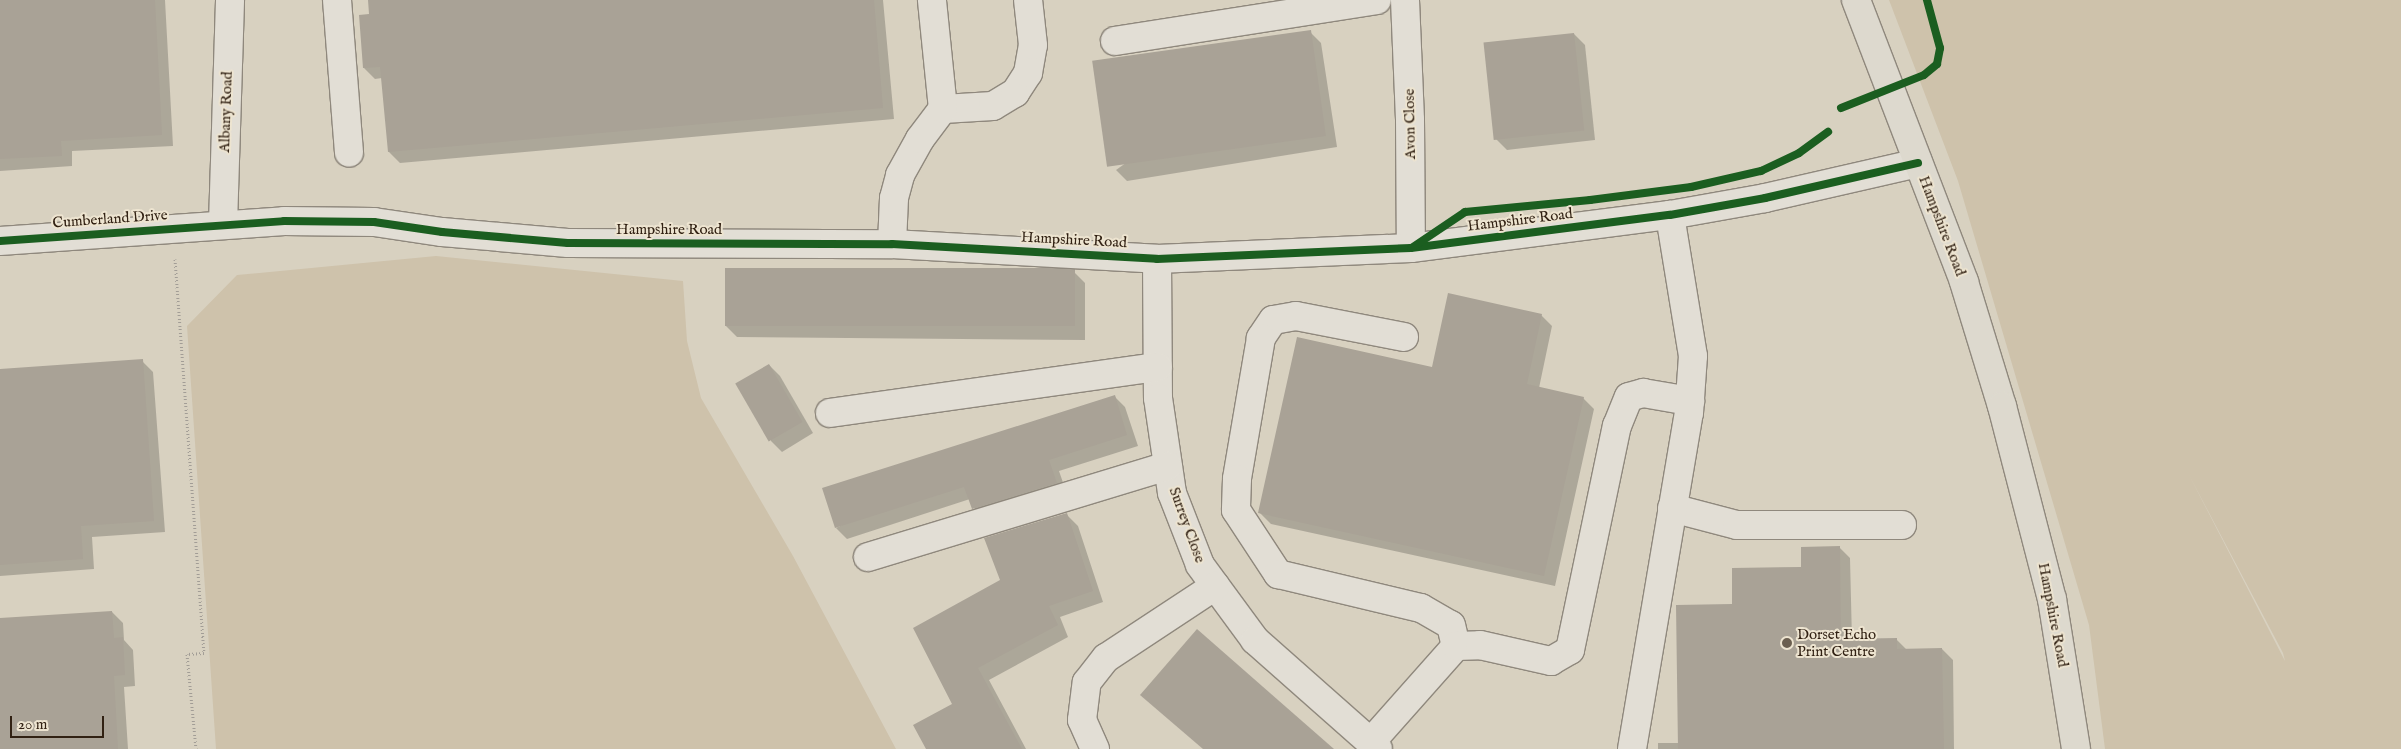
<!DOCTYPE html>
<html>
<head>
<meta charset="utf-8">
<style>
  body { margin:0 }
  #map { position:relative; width:2401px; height:749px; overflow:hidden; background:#d8d1c0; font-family:"IM FELL English",serif }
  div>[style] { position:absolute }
  .green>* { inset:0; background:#cec2ab }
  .shadow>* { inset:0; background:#0003 }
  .building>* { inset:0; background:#a9a296; transform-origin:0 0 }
  .path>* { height:3px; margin-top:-1.5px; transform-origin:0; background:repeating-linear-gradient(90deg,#a29d96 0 1px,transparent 0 3.5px) }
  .roads { filter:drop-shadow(1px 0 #8f887d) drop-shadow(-1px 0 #8f887d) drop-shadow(0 1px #8f887d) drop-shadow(0 -1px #8f887d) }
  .minor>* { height:28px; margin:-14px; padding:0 14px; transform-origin:14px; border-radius:14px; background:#e2ded5 }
  .major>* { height:28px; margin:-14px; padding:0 14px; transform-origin:14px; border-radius:14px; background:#ddd9ce }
  .cycleway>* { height:8px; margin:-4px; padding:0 4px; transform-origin:4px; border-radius:4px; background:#1b5e20 }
  .dots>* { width:14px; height:14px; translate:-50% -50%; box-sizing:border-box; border:2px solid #ede4d0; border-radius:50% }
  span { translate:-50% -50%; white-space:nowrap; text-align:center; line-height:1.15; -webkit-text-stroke:4px #ede4d0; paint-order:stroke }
  .street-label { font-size:15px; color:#312113 }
  .poi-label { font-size:15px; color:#312113 }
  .left { translate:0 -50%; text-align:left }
  .scale { position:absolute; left:10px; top:716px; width:94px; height:22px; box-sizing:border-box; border:2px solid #312113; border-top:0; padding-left:6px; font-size:15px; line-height:18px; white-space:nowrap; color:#312113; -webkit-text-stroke:4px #ede4d0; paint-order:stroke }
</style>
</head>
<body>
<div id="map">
  <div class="green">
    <div style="clip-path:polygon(evenodd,1889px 0,2401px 0,2401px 749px,2105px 749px,2089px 625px,1958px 181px,1889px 0,2188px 473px,2283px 653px,2285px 661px,2188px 473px)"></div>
    <div style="clip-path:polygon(436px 256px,683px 281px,687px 341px,701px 398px,793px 556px,896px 749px,216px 749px,187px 326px,237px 275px)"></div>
  </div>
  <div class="shadow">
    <div style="clip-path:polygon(0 0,165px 0,173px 146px,72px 151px,72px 166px,0 171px)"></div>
    <div style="clip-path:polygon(369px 0,883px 0,894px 119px,400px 163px,389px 152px,382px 78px,375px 79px,364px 68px,370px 16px)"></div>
    <div style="clip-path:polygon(1310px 32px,1321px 43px,1337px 147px,1127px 181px,1116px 170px)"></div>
    <div style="clip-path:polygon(1574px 34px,1585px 45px,1595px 140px,1507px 150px,1496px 139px)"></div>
    <div style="clip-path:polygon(1074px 272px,1085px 283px,1085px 340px,737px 337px,726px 326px)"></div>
    <div style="clip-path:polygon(1541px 315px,1552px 326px,1539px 388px,1583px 398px,1594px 409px,1555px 586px,1271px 524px,1260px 513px,1433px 368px)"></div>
    <div style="clip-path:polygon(142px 361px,153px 372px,165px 532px,92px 537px,94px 569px,0 576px,0 370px)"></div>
    <div style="clip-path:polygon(769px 365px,780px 376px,813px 433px,782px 452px,771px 441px)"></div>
    <div style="clip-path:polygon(1114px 396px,1125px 407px,1138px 446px,1059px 471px,1067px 494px,985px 519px,974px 508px,970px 499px,847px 539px,836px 528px)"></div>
    <div style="clip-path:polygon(1066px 514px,1078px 526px,1103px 602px,1060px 617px,1068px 637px,989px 680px,1026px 749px,928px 749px,954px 704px,1001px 580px)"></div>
    <div style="clip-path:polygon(1839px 547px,1850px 558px,1852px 640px,1896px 639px,1907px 650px,1942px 649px,1953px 660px,1954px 749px,1658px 749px,1658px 743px,1680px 743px,1734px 605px)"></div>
    <div style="clip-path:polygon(112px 612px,123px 623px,124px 640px,133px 650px,135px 686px,124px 687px,128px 749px,0 749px,0 620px)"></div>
  </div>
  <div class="building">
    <div style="clip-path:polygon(0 0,155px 0,162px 135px,61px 141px,62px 156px,0 159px)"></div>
    <div style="clip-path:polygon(368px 0,874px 0,883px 108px,388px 152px,380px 67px,363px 68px,359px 15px,369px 14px)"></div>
    <div style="left:1311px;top:30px;width:107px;height:221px;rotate:82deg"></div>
    <div style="left:1574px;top:33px;width:98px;height:91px;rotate:84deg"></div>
    <div style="left:725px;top:268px;width:350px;height:58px"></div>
    <div style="clip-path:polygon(1448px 293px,1542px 314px,1527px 384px,1584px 397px,1544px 576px,1258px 513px,1297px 337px,1432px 367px)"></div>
    <div style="clip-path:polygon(143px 359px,154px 521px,81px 526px,83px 559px,0 565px,0 369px)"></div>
    <div style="left:769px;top:364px;width:67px;height:39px;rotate:60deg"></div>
    <div style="clip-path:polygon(1115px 395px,1127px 435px,1049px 460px,1057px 483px,972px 509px,964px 487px,835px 528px,822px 488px)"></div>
    <div style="clip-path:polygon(1067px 513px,1093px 591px,1049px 606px,1058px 625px,978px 668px,1022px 749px,926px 749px,913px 725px,952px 704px,913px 628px,1000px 580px,984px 538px)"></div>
    <div style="clip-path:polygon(1840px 546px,1841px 639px,1897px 638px,1897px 649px,1942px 648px,1944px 749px,1678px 749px,1676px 605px,1732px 604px,1732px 568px,1801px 567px,1801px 547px)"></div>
    <div style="clip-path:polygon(112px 611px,114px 638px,123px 637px,125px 675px,114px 676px,118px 749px,0 749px,0 618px)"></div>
    <div style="clip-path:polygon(1197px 629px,1334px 749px,1203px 749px,1140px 695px)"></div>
  </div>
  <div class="path">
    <div style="left:175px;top:259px;width:395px;rotate:85.8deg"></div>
    <div style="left:204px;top:653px;width:17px;rotate:177deg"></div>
    <div style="left:187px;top:654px;width:95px;rotate:84.6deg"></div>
  </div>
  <div class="roads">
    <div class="minor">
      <div style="left:337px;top:0;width:153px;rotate:85.5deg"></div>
      <div style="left:1405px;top:0;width:120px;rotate:87.6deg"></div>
      <div style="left:1410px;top:120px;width:128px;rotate:89.6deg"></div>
      <div style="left:1115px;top:41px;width:265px;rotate:-8.9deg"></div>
      <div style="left:943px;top:109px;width:50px;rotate:-3.4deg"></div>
      <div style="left:993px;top:106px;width:26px;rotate:-31deg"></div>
      <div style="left:1015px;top:93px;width:24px;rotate:-57deg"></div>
      <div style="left:1028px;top:73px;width:28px;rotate:-80deg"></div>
      <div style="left:1033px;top:45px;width:45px;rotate:-96.3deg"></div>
      <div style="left:223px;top:224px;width:224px;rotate:-88.2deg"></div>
      <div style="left:0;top:241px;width:285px;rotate:-4deg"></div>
      <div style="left:284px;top:221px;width:90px;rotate:0.6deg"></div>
      <div style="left:374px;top:222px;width:69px;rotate:8.4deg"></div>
      <div style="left:442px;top:232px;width:126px;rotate:5deg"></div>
      <div style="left:568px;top:243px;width:324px;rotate:0.2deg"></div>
      <div style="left:892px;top:244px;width:265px;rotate:3.2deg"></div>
      <div style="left:1157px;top:259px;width:254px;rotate:-2.5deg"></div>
      <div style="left:1411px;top:248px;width:261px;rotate:-7.3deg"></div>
      <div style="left:1670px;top:215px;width:97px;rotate:-10.1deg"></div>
      <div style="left:1765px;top:198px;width:157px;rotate:-12.9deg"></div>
      <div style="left:892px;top:244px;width:46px;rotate:-87.5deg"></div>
      <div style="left:894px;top:198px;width:24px;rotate:-75deg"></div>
      <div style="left:900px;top:175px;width:41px;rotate:-60.9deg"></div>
      <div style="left:920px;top:139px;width:38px;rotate:-53deg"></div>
      <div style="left:943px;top:109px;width:110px;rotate:-95.8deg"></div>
      <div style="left:1157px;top:259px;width:139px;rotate:89.6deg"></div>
      <div style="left:1158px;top:398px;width:96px;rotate:81.6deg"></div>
      <div style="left:1172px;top:493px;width:77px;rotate:68.7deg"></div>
      <div style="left:1200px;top:565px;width:93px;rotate:53.7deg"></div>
      <div style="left:1255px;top:640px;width:164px;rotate:41.5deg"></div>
      <div style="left:1404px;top:337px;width:110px;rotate:-169deg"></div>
      <div style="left:1296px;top:316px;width:23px;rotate:170deg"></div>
      <div style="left:1273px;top:320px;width:22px;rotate:124deg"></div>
      <div style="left:1261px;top:338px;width:143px;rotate:99.7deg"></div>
      <div style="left:1237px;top:479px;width:31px;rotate:92deg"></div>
      <div style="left:1236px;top:510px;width:77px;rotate:56.7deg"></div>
      <div style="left:1278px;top:574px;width:147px;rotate:13.4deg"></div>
      <div style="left:1421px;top:608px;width:34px;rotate:30deg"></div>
      <div style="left:1451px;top:625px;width:22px;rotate:77deg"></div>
      <div style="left:830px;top:413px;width:331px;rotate:-8deg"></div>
      <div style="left:1672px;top:508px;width:67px;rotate:14.7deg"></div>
      <div style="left:1737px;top:525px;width:165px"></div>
      <div style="left:868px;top:557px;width:313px;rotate:-16.9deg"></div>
      <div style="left:1370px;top:743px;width:130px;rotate:-48.4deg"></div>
      <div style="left:1456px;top:646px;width:24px;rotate:-2deg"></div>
      <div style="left:1480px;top:645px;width:73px;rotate:12.7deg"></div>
      <div style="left:1551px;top:661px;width:22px;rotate:-30deg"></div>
      <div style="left:1570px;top:650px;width:229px;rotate:-78.2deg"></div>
      <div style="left:1617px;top:426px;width:31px;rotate:-68deg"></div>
      <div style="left:1629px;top:397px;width:15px;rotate:-16deg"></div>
      <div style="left:1643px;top:393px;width:48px;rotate:9.7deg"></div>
      <div style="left:1095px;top:749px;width:32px;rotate:-114deg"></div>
      <div style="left:1082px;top:720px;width:38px;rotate:-83deg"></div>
      <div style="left:1087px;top:682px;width:31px;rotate:-52deg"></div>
      <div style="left:1106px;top:658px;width:131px;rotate:-33.4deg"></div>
      <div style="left:1632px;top:749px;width:341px;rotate:-80.4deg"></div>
      <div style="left:1689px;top:413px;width:57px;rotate:-86deg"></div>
      <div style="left:1693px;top:356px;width:143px;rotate:-99.3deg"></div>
    </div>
    <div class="major">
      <div style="left:1856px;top:0;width:302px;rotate:69deg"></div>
      <div style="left:1964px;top:282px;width:130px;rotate:73deg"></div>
      <div style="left:2002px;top:406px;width:199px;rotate:75.5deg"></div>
      <div style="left:2052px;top:599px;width:152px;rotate:80.9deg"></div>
    </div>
  </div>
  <div class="cycleway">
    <div style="left:1841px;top:108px;width:89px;rotate:-21.7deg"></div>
    <div style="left:1924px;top:75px;width:17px;rotate:-40deg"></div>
    <div style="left:1937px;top:64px;width:16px;rotate:-79deg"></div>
    <div style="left:1940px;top:48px;width:50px;rotate:-105.2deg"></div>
    <div style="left:0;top:241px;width:285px;rotate:-4deg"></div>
    <div style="left:284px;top:221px;width:90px;rotate:0.6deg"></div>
    <div style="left:374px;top:222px;width:69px;rotate:8.4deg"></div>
    <div style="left:442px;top:232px;width:126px;rotate:5deg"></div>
    <div style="left:568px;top:243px;width:324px;rotate:0.2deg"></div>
    <div style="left:892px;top:244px;width:265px;rotate:3.2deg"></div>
    <div style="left:1157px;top:259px;width:254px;rotate:-2.5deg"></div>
    <div style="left:1411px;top:248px;width:261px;rotate:-7.3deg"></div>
    <div style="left:1670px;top:215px;width:97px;rotate:-10.1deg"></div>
    <div style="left:1765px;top:198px;width:157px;rotate:-12.9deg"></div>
    <div style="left:1413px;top:247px;width:63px;rotate:-33.9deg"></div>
    <div style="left:1465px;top:212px;width:126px;rotate:-5.5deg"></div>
    <div style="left:1590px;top:200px;width:102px;rotate:-7.3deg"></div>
    <div style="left:1691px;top:187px;width:72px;rotate:-12.9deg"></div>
    <div style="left:1761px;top:171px;width:42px;rotate:-25.3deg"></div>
    <div style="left:1799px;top:153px;width:36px;rotate:-36deg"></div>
  </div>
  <div class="dots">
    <div style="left:1787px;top:643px;background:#6b5f50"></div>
  </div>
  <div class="street-label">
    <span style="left:226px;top:112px;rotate:-88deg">Albany Road</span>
    <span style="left:1410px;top:124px;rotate:-91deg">Avon Close</span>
    <span style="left:110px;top:219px;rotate:-4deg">Cumberland Drive</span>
    <span style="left:1520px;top:220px;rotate:-7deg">Hampshire Road</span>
    <span style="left:1942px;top:226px;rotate:69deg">Hampshire Road</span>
    <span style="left:669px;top:230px">Hampshire Road</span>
    <span style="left:1074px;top:240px;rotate:3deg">Hampshire Road</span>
    <span style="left:1187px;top:525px;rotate:70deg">Surrey Close</span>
    <span style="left:2053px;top:615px;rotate:79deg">Hampshire Road</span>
  </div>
  <div class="poi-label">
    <span class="left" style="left:1797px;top:643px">Dorset Echo<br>Print Centre</span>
  </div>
  <div class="scale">20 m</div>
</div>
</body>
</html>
